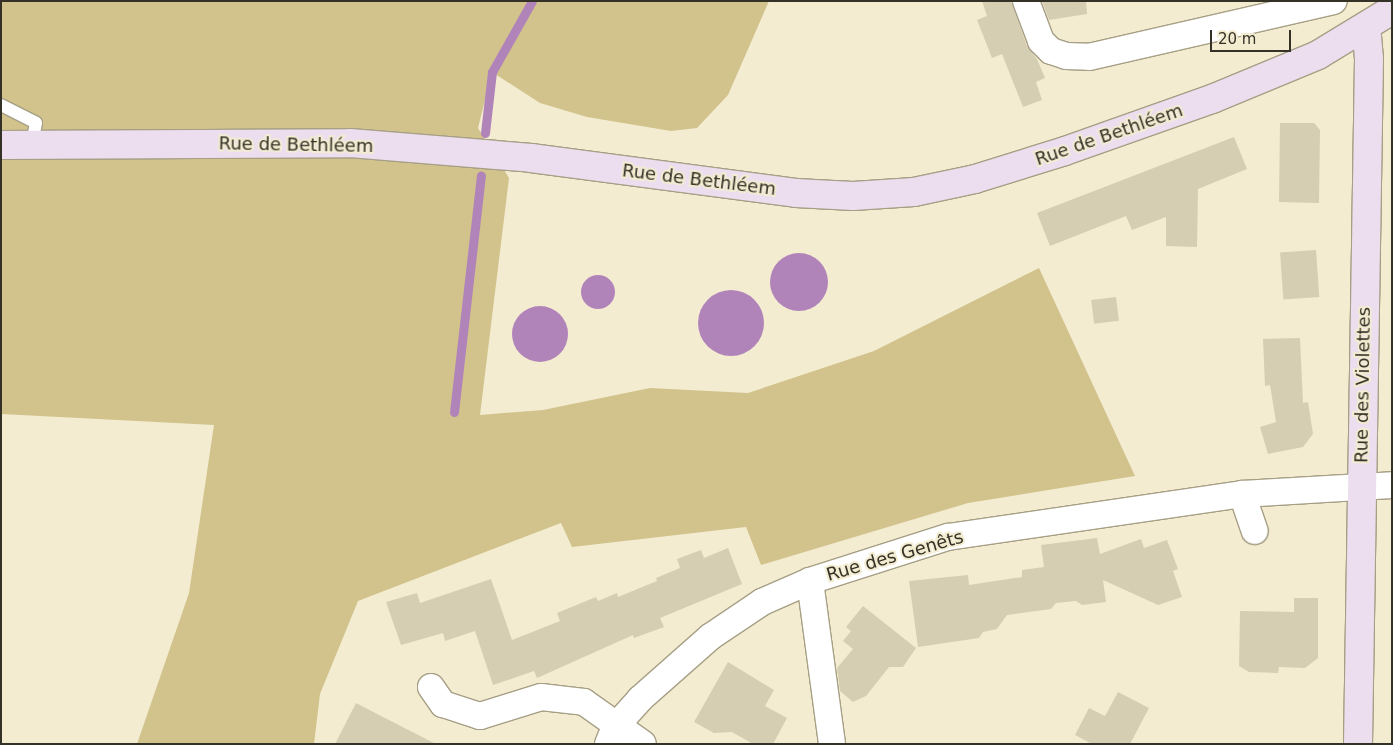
<!DOCTYPE html>
<html>
<head>
<meta charset="utf-8">
<style>
  body { margin:0 }
  #map { position:relative; width:1393px; height:745px; overflow:hidden; background:#f3ecd1; font-family:"DejaVu Sans",sans-serif }
  div>[style] { position:absolute }
  .green>* { inset:0; background:#d2c38d }
  .water>* { inset:0; background:#b184b9 }
  .round { border-radius:50% }
  .stream>* { height:9px; margin:-4.5px; padding:0 4.5px; transform-origin:4.5px; border-radius:4.5px; background:#b184b9 }
  .building>* { inset:0; background:#d5ceb3; transform-origin:0 0 }
  .roads { filter:drop-shadow(1px 0 #a69f85) drop-shadow(-1px 0 #a69f85) drop-shadow(0 1px #a69f85) drop-shadow(0 -1px #a69f85) }
  .lane>* { height:12px; margin:-6px; padding:0 6px; transform-origin:6px; border-radius:6px; background:#fff }
  .street>* { height:26px; margin:-13px; padding:0 13px; transform-origin:13px; border-radius:13px; background:#fff }
  .secondary>* { height:28px; margin:-14px; padding:0 14px; transform-origin:14px; border-radius:14px; background:#ecdeef }
  span { translate:-50% -50%; white-space:nowrap; text-align:center; line-height:1.15; -webkit-text-stroke:4px #f3ecd1; paint-order:stroke }
  .street-label { font-size:18px; color:#343127 }
  .frame { position:absolute; inset:0; border:2px solid #343127; pointer-events:none }
  .scale { position:absolute; left:1210px; top:30px; width:81px; height:22px; box-sizing:border-box; border:2px solid #343127; border-top:0; padding-left:6px; font-size:15px; line-height:18px; white-space:nowrap; color:#343127; -webkit-text-stroke:4px #f3ecd1; paint-order:stroke }
</style>
</head>
<body>
<div id="map">
  <div class="green">
    <div style="clip-path:polygon(1px 1px,769px 1px,728px 95px,697px 128px,671px 131px,587px 117px,540px 103px,492px 72px,478px 128px,509px 178px,480px 415px,543px 410px,650px 388px,748px 393px,874px 351px,1039px 268px,1135px 476px,968px 503px,761px 565px,746px 527px,572px 547px,561px 523px,358px 601px,320px 694px,314px 744px,137px 744px,189px 593px,214px 425px,1px 414px)"></div>
  </div>
  <div class="water">
    <div class="round" style="left:770px;top:253px;width:58px;height:58px"></div>
    <div class="round" style="left:581px;top:275px;width:34px;height:34px"></div>
    <div class="round" style="left:698px;top:290px;width:66px;height:66px"></div>
    <div class="round" style="left:512px;top:306px;width:56px;height:56px"></div>
  </div>
  <div class="stream">
    <div style="left:485px;top:133px;width:61px;rotate:-83.5deg"></div>
    <div style="left:492px;top:72px;width:81px;rotate:-60.6deg"></div>
    <div style="left:454px;top:412px;width:238px;rotate:-83.5deg"></div>
  </div>
  <div class="building">
    <div style="clip-path:polygon(982px 1px,1011px 1px,1027px 46px,1037px 59px,1045px 78px,1036px 82px,1042px 100px,1023px 107px,1002px 54px,992px 58px,977px 20px,987px 16px)"></div>
    <div style="clip-path:polygon(1042px 1px,1086px 1px,1087px 14px,1049px 20px)"></div>
    <div style="clip-path:polygon(1280px 123px,1314px 123px,1320px 130px,1319px 203px,1279px 202px)"></div>
    <div style="clip-path:polygon(1234px 137px,1247px 169px,1198px 189px,1197px 247px,1166px 246px,1166px 217px,1132px 230px,1126px 216px,1050px 246px,1037px 213px)"></div>
    <div style="left:1316px;top:250px;width:47px;height:36px;rotate:86deg"></div>
    <div style="left:1116px;top:297px;width:24px;height:25px;rotate:83deg"></div>
    <div style="clip-path:polygon(1300px 338px,1303px 403px,1308px 402px,1313px 434px,1303px 447px,1268px 454px,1260px 427px,1276px 422px,1270px 385px,1265px 386px,1263px 339px)"></div>
    <div style="clip-path:polygon(1097px 538px,1100px 554px,1141px 539px,1144px 548px,1167px 540px,1178px 569px,1173px 571px,1182px 597px,1158px 605px,1103px 580px,1106px 602px,1082px 605px,1076px 601px,1056px 603px,1051px 609px,1007px 615px,997px 629px,983px 632px,979px 638px,918px 647px,909px 581px,968px 575px,969px 585px,1022px 577px,1022px 570px,1044px 567px,1041px 545px)"></div>
    <div style="clip-path:polygon(728px 548px,742px 584px,660px 618px,664px 627px,634px 638px,633px 635px,537px 678px,534px 671px,493px 685px,475px 631px,445px 641px,443px 633px,401px 645px,386px 602px,417px 593px,420px 603px,491px 579px,512px 640px,560px 621px,557px 613px,596px 597px,598px 601px,617px 593px,618px 597px,657px 581px,656px 578px,680px 568px,677px 559px,701px 550px,704px 558px)"></div>
    <div style="clip-path:polygon(1294px 598px,1318px 598px,1318px 658px,1305px 668px,1279px 667px,1278px 673px,1249px 672px,1239px 666px,1240px 611px,1294px 612px)"></div>
    <div style="clip-path:polygon(863px 606px,916px 648px,903px 667px,889px 667px,866px 696px,853px 702px,840px 691px,837px 668px,853px 649px,843px 641px,851px 631px,846px 627px)"></div>
    <div style="clip-path:polygon(728px 662px,774px 690px,765px 706px,787px 718px,773px 744px,753px 744px,732px 732px,714px 733px,694px 722px)"></div>
    <div style="clip-path:polygon(1118px 692px,1149px 708px,1130px 744px,1092px 744px,1075px 735px,1089px 708px,1105px 716px)"></div>
    <div style="clip-path:polygon(356px 703px,383px 717px,436px 744px,335px 744px)"></div>
  </div>
  <div class="roads">
    <div class="lane">
      <div style="left:1px;top:105px;width:39px;rotate:27deg"></div>
      <div style="left:36px;top:123px;width:21px;rotate:101deg"></div>
    </div>
    <div class="street">
      <div style="left:1026px;top:1px;width:43px;rotate:69.4deg"></div>
      <div style="left:1041px;top:41px;width:14px;rotate:45deg"></div>
      <div style="left:1051px;top:51px;width:16px;rotate:18deg"></div>
      <div style="left:1066px;top:56px;width:23px;rotate:2deg"></div>
      <div style="left:1089px;top:57px;width:251px;rotate:-12.9deg"></div>
      <div style="left:1242px;top:494px;width:39px;rotate:71deg"></div>
      <div style="left:810px;top:581px;width:164px;rotate:82.3deg"></div>
      <div style="left:431px;top:687px;width:21px;rotate:55deg"></div>
      <div style="left:443px;top:704px;width:39px;rotate:18deg"></div>
      <div style="left:480px;top:716px;width:64px;rotate:-17.3deg"></div>
      <div style="left:541px;top:697px;width:43px;rotate:6.6deg"></div>
      <div style="left:584px;top:702px;width:72px;rotate:35.4deg"></div>
      <div style="left:608px;top:744px;width:18px;rotate:-68deg"></div>
      <div style="left:615px;top:727px;width:38px;rotate:-48deg"></div>
      <div style="left:640px;top:699px;width:94px;rotate:-41.5deg"></div>
      <div style="left:710px;top:637px;width:63px;rotate:-33.9deg"></div>
      <div style="left:762px;top:602px;width:52px;rotate:-23.6deg"></div>
      <div style="left:810px;top:581px;width:145px;rotate:-17.7deg"></div>
      <div style="left:948px;top:537px;width:297px;rotate:-8.3deg"></div>
      <div style="left:1242px;top:494px;width:150px;rotate:-3.4deg"></div>
    </div>
    <div class="secondary">
      <div style="left:1px;top:145px;width:349px;rotate:-0.3deg"></div>
      <div style="left:350px;top:143px;width:182px;rotate:4.7deg"></div>
      <div style="left:531px;top:158px;width:267px;rotate:7.5deg"></div>
      <div style="left:796px;top:193px;width:57px;rotate:3deg"></div>
      <div style="left:853px;top:196px;width:61px;rotate:-3.8deg"></div>
      <div style="left:914px;top:192px;width:62px;rotate:-12deg"></div>
      <div style="left:975px;top:179px;width:94px;rotate:-17.3deg"></div>
      <div style="left:1065px;top:151px;width:156px;rotate:-19.5deg"></div>
      <div style="left:1212px;top:99px;width:115px;rotate:-22.5deg"></div>
      <div style="left:1318px;top:55px;width:87px;rotate:-31.3deg"></div>
      <div style="left:1358px;top:744px;width:685px;rotate:-89.08deg"></div>
      <div style="left:1369px;top:59px;width:33px;rotate:-95deg"></div>
    </div>
  </div>
  <div class="street-label">
    <span style="left:1109px;top:135px;rotate:-19deg">Rue de Bethléem</span>
    <span style="left:296px;top:145px;rotate:1deg">Rue de Bethléem</span>
    <span style="left:699px;top:180px;rotate:7deg">Rue de Bethléem</span>
    <span style="left:1363px;top:385px;rotate:-89deg">Rue des Violettes</span>
    <span style="left:895px;top:556px;rotate:-16deg">Rue des Genêts</span>
  </div>
  <div class="frame"></div>
  <div class="scale">20 m</div>
</div>
</body>
</html>
